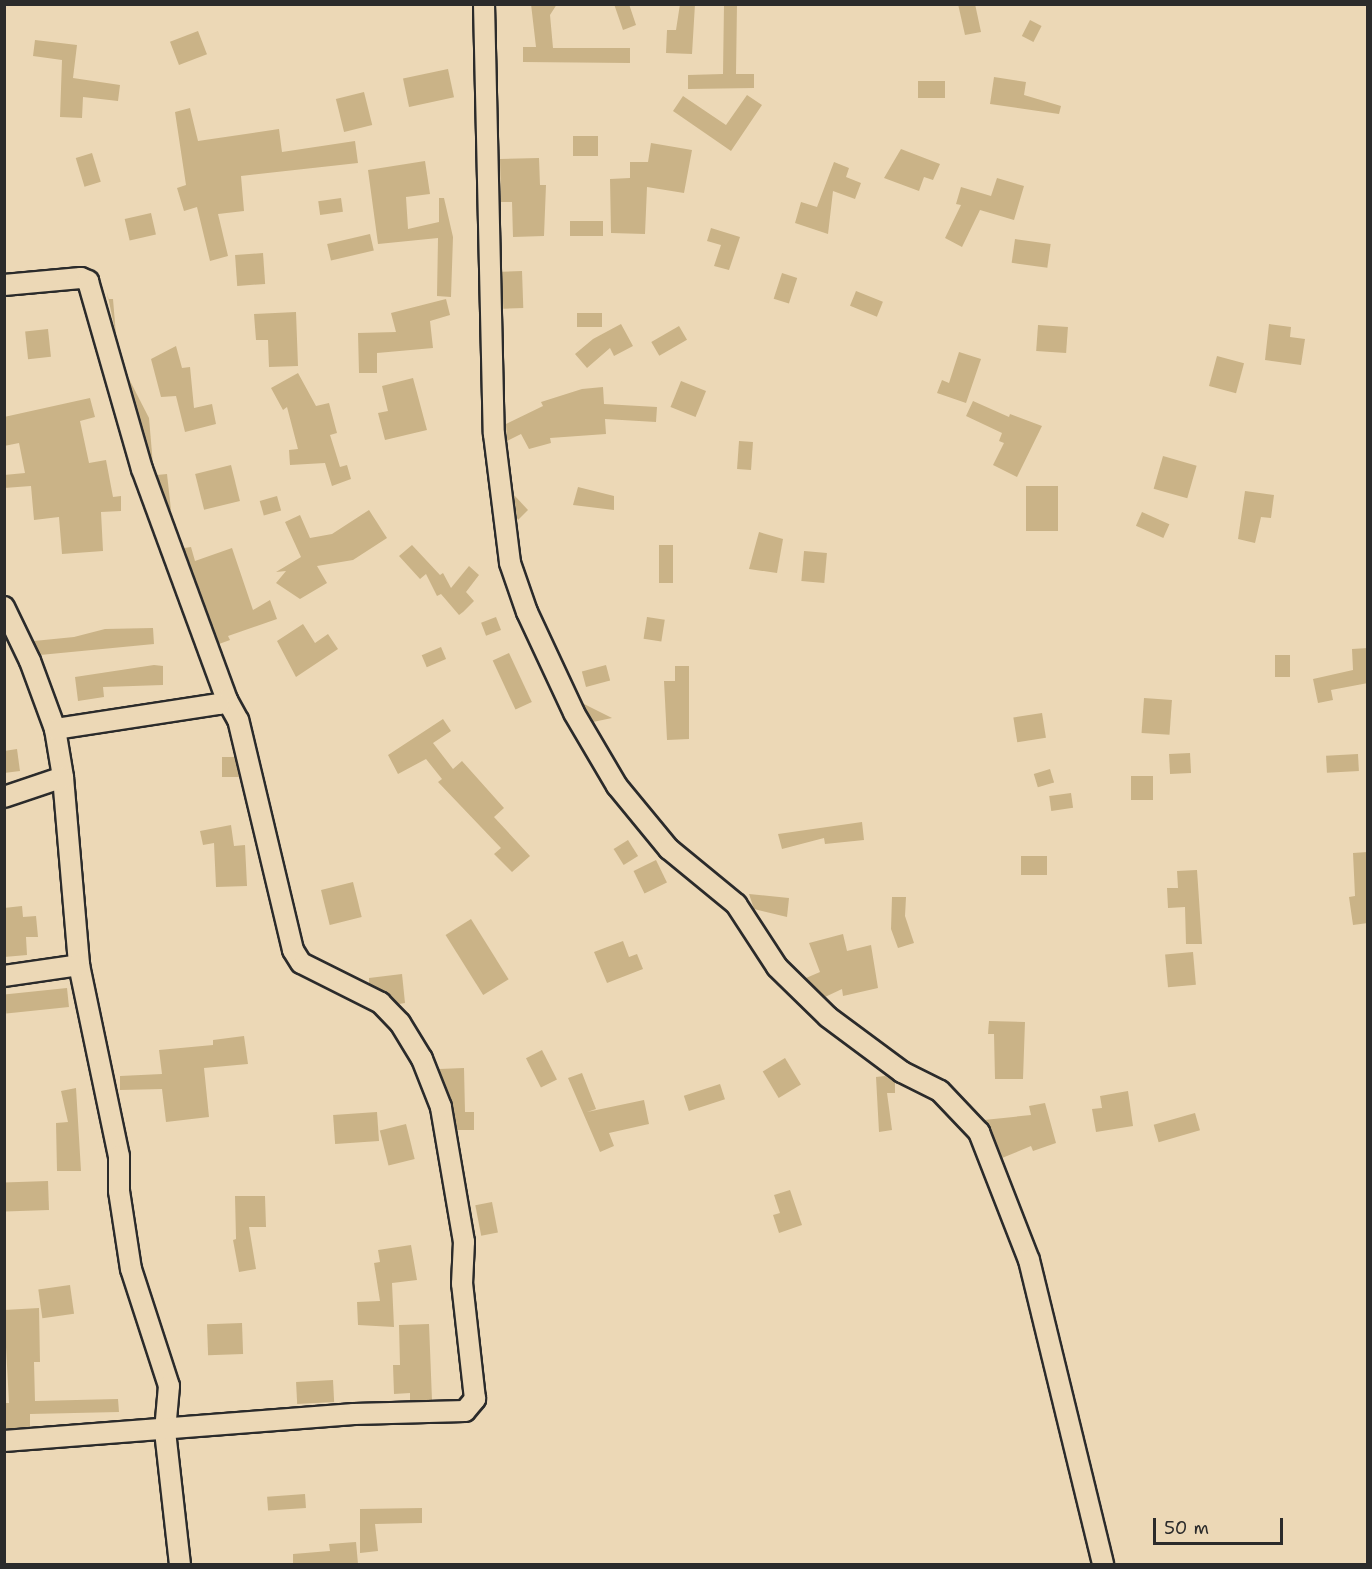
<!DOCTYPE html>
<html>
<head>
<meta charset="utf-8">
<style>
  body { margin:0 }
  #map { position:relative; width:1372px; height:1569px; overflow:hidden; background:#ecd8b6; font-family:"Shantell Sans",sans-serif }
  div>[style] { position:absolute }
  .building>* { inset:0; background:#cab387; transform-origin:0 0 }
  .roads { filter:drop-shadow(2px 0 #2b2b2b) drop-shadow(-2px 0 #2b2b2b) drop-shadow(0 2px #2b2b2b) drop-shadow(0 -2px #2b2b2b) }
  .minor>* { height:20px; margin:-10px; padding:0 10px; transform-origin:10px; border-radius:10px; background:#ecd8b6 }
  span { translate:-50% -50%; white-space:nowrap; text-align:center; line-height:1.15; -webkit-text-stroke:6px #ecd8b6; paint-order:stroke }
  .frame { position:absolute; inset:0; border:6px solid #2b2b2b; pointer-events:none }
  .scale { position:absolute; left:1153px; top:1518px; width:130px; height:27px; box-sizing:border-box; border:3px solid #2b2b2b; border-top:0; padding-left:8px; font-size:18px; line-height:21px; white-space:nowrap; color:#2b2b2b; -webkit-text-stroke:4px #ecd8b6; paint-order:stroke }
</style>
</head>
<body>
<div id="map">
  <div class="building">
    <div style="clip-path:polygon(531px 4px,557px 4px,550px 15px,553px 48px,630px 48px,630px 63px,523px 62px,523px 47px,536px 47px)"></div>
    <div style="clip-path:polygon(614px 4px,629px 4px,636px 25px,623px 30px)"></div>
    <div style="clip-path:polygon(680px 4px,695px 4px,692px 54px,666px 53px,667px 30px,676px 30px)"></div>
    <div style="clip-path:polygon(724px 4px,737px 4px,736px 74px,754px 74px,754px 88px,688px 89px,688px 75px,723px 74px)"></div>
    <div style="clip-path:polygon(958px 4px,975px 4px,981px 32px,965px 35px)"></div>
    <div style="left:1030px;top:20px;width:13px;height:18px;rotate:27deg"></div>
    <div style="left:198px;top:31px;width:25px;height:30px;rotate:69deg"></div>
    <div style="clip-path:polygon(35px 40px,77px 45px,73px 78px,120px 85px,118px 101px,83px 97px,82px 118px,60px 117px,62px 60px,33px 56px)"></div>
    <div style="left:448px;top:69px;width:29px;height:46px;rotate:78deg"></div>
    <div style="clip-path:polygon(994px 77px,1026px 82px,1024px 95px,1061px 106px,1059px 114px,990px 104px)"></div>
    <div style="left:918px;top:81px;width:27px;height:17px"></div>
    <div style="left:364px;top:92px;width:34px;height:29px;rotate:76deg"></div>
    <div style="clip-path:polygon(747px 95px,762px 105px,731px 151px,673px 111px,683px 96px,726px 125px)"></div>
    <div style="clip-path:polygon(190px 108px,198px 141px,279px 129px,282px 152px,355px 141px,358px 163px,241px 176px,244px 211px,218px 214px,228px 256px,210px 261px,197px 207px,184px 211px,177px 188px,186px 185px,175px 112px)"></div>
    <div style="left:573px;top:136px;width:25px;height:20px"></div>
    <div style="clip-path:polygon(651px 143px,692px 150px,684px 193px,647px 187px,645px 234px,611px 233px,610px 179px,630px 178px,630px 162px,648px 162px)"></div>
    <div style="clip-path:polygon(901px 149px,940px 164px,933px 180px,924px 177px,919px 191px,884px 178px)"></div>
    <div style="left:92px;top:153px;width:30px;height:17px;rotate:73deg"></div>
    <div style="clip-path:polygon(539px 158px,540px 185px,546px 185px,544px 236px,513px 237px,512px 202px,501px 202px,500px 159px)"></div>
    <div style="clip-path:polygon(425px 161px,430px 194px,406px 197px,408px 229px,439px 222px,439px 198px,444px 198px,453px 237px,451px 297px,437px 296px,438px 238px,378px 244px,368px 170px)"></div>
    <div style="clip-path:polygon(834px 162px,849px 168px,846px 177px,861px 183px,855px 199px,833px 191px,828px 234px,795px 223px,801px 202px,817px 207px)"></div>
    <div style="clip-path:polygon(997px 178px,1024px 186px,1014px 220px,980px 210px,962px 247px,945px 238px,961px 205px,956px 204px,961px 187px,991px 196px)"></div>
    <div style="left:341px;top:198px;width:14px;height:23px;rotate:82deg"></div>
    <div style="left:151px;top:213px;width:22px;height:27px;rotate:77deg"></div>
    <div style="left:603px;top:221px;width:15px;height:33px;rotate:90deg"></div>
    <div style="clip-path:polygon(711px 228px,740px 237px,729px 270px,714px 266px,721px 245px,707px 241px)"></div>
    <div style="left:370px;top:234px;width:17px;height:44px;rotate:77deg"></div>
    <div style="left:1015px;top:239px;width:36px;height:24px;rotate:8deg"></div>
    <div style="left:263px;top:253px;width:31px;height:28px;rotate:86deg"></div>
    <div style="left:522px;top:271px;width:37px;height:20px;rotate:88deg"></div>
    <div style="left:782px;top:273px;width:16px;height:27px;rotate:18deg"></div>
    <div style="left:856px;top:291px;width:29px;height:16px;rotate:22deg"></div>
    <div style="clip-path:polygon(107px 292px,108px 299px,113px 299px,116px 335px)"></div>
    <div style="clip-path:polygon(446px 299px,450px 315px,430px 321px,433px 348px,377px 353px,377px 373px,359px 373px,358px 333px,396px 332px,391px 313px)"></div>
    <div style="clip-path:polygon(296px 312px,298px 366px,269px 367px,268px 340px,256px 340px,254px 314px)"></div>
    <div style="left:577px;top:313px;width:25px;height:14px"></div>
    <div style="clip-path:polygon(621px 324px,633px 346px,614px 356px,610px 348px,587px 368px,575px 354px,593px 339px)"></div>
    <div style="clip-path:polygon(1269px 324px,1291px 327px,1290px 337px,1305px 339px,1301px 365px,1265px 360px)"></div>
    <div style="left:1038px;top:325px;width:30px;height:26px;rotate:4deg"></div>
    <div style="left:679px;top:326px;width:16px;height:32px;rotate:60deg"></div>
    <div style="left:48px;top:329px;width:28px;height:23px;rotate:84deg"></div>
    <div style="clip-path:polygon(176px 346px,182px 368px,190px 367px,194px 408px,212px 404px,216px 424px,185px 432px,176px 396px,161px 397px,151px 359px)"></div>
    <div style="clip-path:polygon(959px 352px,981px 359px,966px 403px,937px 393px,942px 380px,949px 383px)"></div>
    <div style="left:1217px;top:356px;width:28px;height:31px;rotate:15deg"></div>
    <div style="clip-path:polygon(298px 373px,316px 406px,329px 403px,337px 433px,330px 435px,340px 467px,347px 465px,351px 479px,332px 486px,325px 463px,290px 465px,289px 450px,298px 449px,287px 407px,283px 410px,271px 388px)"></div>
    <div style="clip-path:polygon(128px 377px,149px 418px,153px 465px)"></div>
    <div style="clip-path:polygon(413px 378px,427px 430px,385px 440px,378px 413px,388px 411px,382px 386px)"></div>
    <div style="left:681px;top:381px;width:27px;height:28px;rotate:22deg"></div>
    <div style="clip-path:polygon(603px 387px,604px 404px,657px 407px,656px 422px,605px 419px,606px 434px,550px 438px,551px 443px,529px 449px,521px 434px,507px 441px,506px 424px,543px 406px,541px 402px,582px 389px)"></div>
    <div style="clip-path:polygon(90px 398px,95px 417px,80px 421px,89px 463px,106px 460px,113px 497px,121px 496px,121px 511px,101px 512px,103px 551px,62px 554px,59px 517px,34px 520px,31px 486px,4px 488px,4px 475px,25px 473px,19px 443px,4px 446px,4px 417px)"></div>
    <div style="clip-path:polygon(973px 401px,1009px 417px,1010px 414px,1042px 426px,1017px 477px,993px 465px,1004px 443px,999px 441px,1002px 433px,966px 416px)"></div>
    <div style="left:739px;top:441px;width:14px;height:28px;rotate:4deg"></div>
    <div style="left:1163px;top:456px;width:35px;height:34px;rotate:16deg"></div>
    <div style="left:231px;top:465px;width:37px;height:37px;rotate:76deg"></div>
    <div style="clip-path:polygon(167px 474px,171px 510px,170px 510px,157px 475px)"></div>
    <div style="left:1026px;top:486px;width:32px;height:45px"></div>
    <div style="clip-path:polygon(578px 487px,614px 496px,614px 510px,573px 505px)"></div>
    <div style="clip-path:polygon(1245px 491px,1274px 495px,1271px 518px,1261px 517px,1255px 543px,1238px 539px)"></div>
    <div style="clip-path:polygon(514px 495px,528px 510px,518px 520px,517px 518px)"></div>
    <div style="left:277px;top:496px;width:15px;height:18px;rotate:74deg"></div>
    <div style="clip-path:polygon(369px 510px,387px 538px,353px 560px,317px 566px,327px 583px,300px 599px,276px 583px,286px 571px,276px 572px,301px 557px,285px 522px,300px 515px,310px 538px,332px 534px)"></div>
    <div style="left:1142px;top:512px;width:30px;height:15px;rotate:24deg"></div>
    <div style="clip-path:polygon(759px 532px,783px 539px,777px 573px,749px 569px)"></div>
    <div style="clip-path:polygon(412px 545px,440px 575px,443px 573px,451px 588px,469px 566px,479px 575px,466px 592px,474px 601px,463px 612px,459px 615px,441px 594px,437px 596px,426px 574px,420px 579px,399px 556px)"></div>
    <div style="left:659px;top:545px;width:14px;height:38px"></div>
    <div style="clip-path:polygon(191px 547px,195px 561px,232px 548px,253px 610px,270px 600px,277px 619px,228px 636px,230px 640px,219px 644px,184px 548px)"></div>
    <div style="left:804px;top:551px;width:23px;height:30px;rotate:5deg"></div>
    <div style="left:496px;top:617px;width:14px;height:16px;rotate:69deg"></div>
    <div style="left:647px;top:617px;width:18px;height:22px;rotate:9deg"></div>
    <div style="clip-path:polygon(303px 624px,315px 643px,328px 634px,338px 649px,296px 677px,277px 641px)"></div>
    <div style="clip-path:polygon(153px 628px,154px 644px,40px 655px,34px 641px,74px 637px,105px 629px)"></div>
    <div style="left:441px;top:647px;width:13px;height:21px;rotate:67deg"></div>
    <div style="clip-path:polygon(1368px 648px,1368px 683px,1331px 690px,1333px 700px,1318px 703px,1313px 679px,1353px 670px,1352px 649px)"></div>
    <div style="left:509px;top:653px;width:54px;height:18px;rotate:65deg"></div>
    <div style="left:1275px;top:655px;width:15px;height:22px"></div>
    <div style="clip-path:polygon(154px 665px,163px 666px,163px 685px,103px 687px,104px 697px,78px 701px,75px 677px)"></div>
    <div style="left:606px;top:665px;width:16px;height:25px;rotate:75deg"></div>
    <div style="clip-path:polygon(675px 666px,689px 666px,689px 739px,667px 740px,664px 681px,675px 681px)"></div>
    <div style="left:1144px;top:698px;width:28px;height:35px;rotate:4deg"></div>
    <div style="clip-path:polygon(582px 703px,612px 718px,593px 722px)"></div>
    <div style="left:1042px;top:713px;width:25px;height:29px;rotate:81deg"></div>
    <div style="clip-path:polygon(443px 719px,451px 731px,433px 743px,453px 769px,462px 761px,504px 808px,494px 817px,530px 856px,512px 872px,494px 854px,501px 848px,438px 782px,442px 779px,426px 759px,398px 774px,388px 755px)"></div>
    <div style="clip-path:polygon(17px 749px,20px 771px,4px 773px,4px 751px)"></div>
    <div style="left:1190px;top:753px;width:20px;height:21px;rotate:87deg"></div>
    <div style="left:1358px;top:754px;width:17px;height:32px;rotate:87deg"></div>
    <div style="clip-path:polygon(222px 757px,235px 757px,239px 777px,222px 777px)"></div>
    <div style="left:1050px;top:769px;width:14px;height:17px;rotate:73deg"></div>
    <div style="left:1131px;top:776px;width:22px;height:24px"></div>
    <div style="left:1071px;top:793px;width:15px;height:22px;rotate:82deg"></div>
    <div style="clip-path:polygon(862px 822px,864px 840px,825px 844px,824px 838px,782px 849px,778px 834px)"></div>
    <div style="clip-path:polygon(231px 825px,234px 846px,245px 845px,247px 886px,216px 887px,214px 843px,203px 845px,200px 831px)"></div>
    <div style="left:628px;top:840px;width:19px;height:17px;rotate:58deg"></div>
    <div style="clip-path:polygon(1368px 852px,1368px 923px,1353px 925px,1349px 897px,1355px 896px,1353px 853px)"></div>
    <div style="left:1047px;top:856px;width:19px;height:26px;rotate:90deg"></div>
    <div style="left:656px;top:860px;width:25px;height:25px;rotate:64deg"></div>
    <div style="clip-path:polygon(1197px 870px,1202px 944px,1186px 944px,1185px 907px,1168px 908px,1167px 888px,1178px 888px,1177px 871px)"></div>
    <div style="left:353px;top:882px;width:36px;height:33px;rotate:76deg"></div>
    <div style="clip-path:polygon(749px 894px,789px 898px,787px 917px,754px 909px)"></div>
    <div style="clip-path:polygon(892px 897px,906px 897px,905px 916px,914px 943px,898px 948px,891px 929px)"></div>
    <div style="clip-path:polygon(22px 906px,23px 917px,36px 916px,38px 937px,26px 937px,27px 955px,4px 957px,4px 908px)"></div>
    <div style="left:471px;top:919px;width:71px;height:30px;rotate:58deg"></div>
    <div style="clip-path:polygon(843px 934px,847px 951px,871px 945px,878px 988px,843px 996px,842px 989px,825px 997px,806px 978px,820px 972px,809px 943px)"></div>
    <div style="clip-path:polygon(623px 941px,629px 957px,637px 954px,643px 969px,607px 983px,594px 952px)"></div>
    <div style="left:1193px;top:952px;width:33px;height:28px;rotate:85deg"></div>
    <div style="clip-path:polygon(402px 974px,405px 1003px,399px 1004px,369px 984px,369px 978px)"></div>
    <div style="left:67px;top:988px;width:19px;height:63px;rotate:84deg"></div>
    <div style="clip-path:polygon(989px 1021px,1025px 1022px,1023px 1079px,995px 1079px,994px 1034px,988px 1034px)"></div>
    <div style="clip-path:polygon(244px 1036px,248px 1064px,204px 1068px,209px 1117px,166px 1122px,162px 1089px,120px 1090px,120px 1076px,162px 1074px,159px 1050px,213px 1045px,213px 1040px)"></div>
    <div style="left:542px;top:1050px;width:33px;height:18px;rotate:63deg"></div>
    <div style="left:785px;top:1058px;width:31px;height:26px;rotate:59deg"></div>
    <div style="clip-path:polygon(464px 1068px,465px 1112px,474px 1112px,474px 1130px,457px 1130px,452px 1103px,439px 1069px)"></div>
    <div style="clip-path:polygon(582px 1073px,596px 1109px,587px 1112px,644px 1100px,649px 1124px,609px 1133px,614px 1146px,600px 1152px,568px 1078px)"></div>
    <div style="clip-path:polygon(885px 1076px,895px 1082px,895px 1093px,887px 1093px,892px 1130px,879px 1132px,876px 1077px)"></div>
    <div style="left:720px;top:1084px;width:16px;height:38px;rotate:72deg"></div>
    <div style="clip-path:polygon(76px 1088px,81px 1171px,57px 1171px,56px 1123px,68px 1122px,61px 1091px)"></div>
    <div style="clip-path:polygon(1128px 1091px,1133px 1126px,1096px 1132px,1092px 1109px,1102px 1108px,1100px 1096px)"></div>
    <div style="clip-path:polygon(1045px 1103px,1056px 1143px,1033px 1151px,1031px 1146px,1002px 1158px,984px 1120px,1031px 1115px,1029px 1106px)"></div>
    <div style="left:377px;top:1112px;width:29px;height:44px;rotate:86deg"></div>
    <div style="left:1195px;top:1113px;width:18px;height:43px;rotate:74deg"></div>
    <div style="left:406px;top:1124px;width:36px;height:27px;rotate:76deg"></div>
    <div style="left:48px;top:1181px;width:29px;height:44px;rotate:88deg"></div>
    <div style="clip-path:polygon(790px 1190px,802px 1225px,779px 1233px,773px 1215px,780px 1213px,774px 1195px)"></div>
    <div style="clip-path:polygon(235px 1196px,265px 1196px,266px 1227px,249px 1227px,256px 1269px,239px 1272px,233px 1240px,236px 1239px)"></div>
    <div style="left:492px;top:1202px;width:31px;height:17px;rotate:79deg"></div>
    <div style="clip-path:polygon(411px 1245px,417px 1280px,392px 1283px,394px 1327px,358px 1325px,357px 1302px,380px 1301px,374px 1263px,380px 1262px,378px 1250px)"></div>
    <div style="left:70px;top:1285px;width:29px;height:32px;rotate:82deg"></div>
    <div style="clip-path:polygon(39px 1308px,40px 1362px,34px 1362px,35px 1401px,118px 1399px,119px 1412px,30px 1414px,30px 1427px,4px 1429px,4px 1403px,9px 1403px,4px 1310px)"></div>
    <div style="left:242px;top:1323px;width:31px;height:35px;rotate:88deg"></div>
    <div style="clip-path:polygon(429px 1324px,432px 1400px,410px 1400px,410px 1393px,394px 1394px,393px 1365px,400px 1365px,399px 1325px)"></div>
    <div style="left:333px;top:1380px;width:22px;height:37px;rotate:87deg"></div>
    <div style="left:305px;top:1494px;width:14px;height:38px;rotate:86deg"></div>
    <div style="clip-path:polygon(422px 1508px,422px 1523px,375px 1524px,378px 1551px,360px 1553px,360px 1509px)"></div>
    <div style="clip-path:polygon(356px 1542px,358px 1564px,293px 1564px,293px 1554px,330px 1551px,329px 1544px)"></div>
  </div>
  <div class="roads">
    <div class="minor">
      <div style="left:484px;top:4px;width:430px;rotate:88.7deg"></div>
      <div style="left:494px;top:434px;width:130px;rotate:82.9deg"></div>
      <div style="left:510px;top:563px;width:52px;rotate:70.9deg"></div>
      <div style="left:527px;top:612px;width:111px;rotate:65deg"></div>
      <div style="left:574px;top:713px;width:85px;rotate:59.5deg"></div>
      <div style="left:617px;top:786px;width:82px;rotate:50.5deg"></div>
      <div style="left:669px;top:849px;width:87px;rotate:39.4deg"></div>
      <div style="left:736px;top:904px;width:75px;rotate:56.9deg"></div>
      <div style="left:777px;top:967px;width:71px;rotate:44.4deg"></div>
      <div style="left:828px;top:1017px;width:92px;rotate:36.6deg"></div>
      <div style="left:902px;top:1072px;width:42px;rotate:26.6deg"></div>
      <div style="left:940px;top:1091px;width:57px;rotate:46.4deg"></div>
      <div style="left:979px;top:1132px;width:137px;rotate:68.7deg"></div>
      <div style="left:1029px;top:1260px;width:313px;rotate:76.3deg"></div>
      <div style="left:4px;top:285px;width:77px;rotate:-5.2deg"></div>
      <div style="left:81px;top:278px;width:8px;rotate:23deg"></div>
      <div style="left:88px;top:281px;width:196px;rotate:74deg"></div>
      <div style="left:142px;top:469px;width:246px;rotate:69.8deg"></div>
      <div style="left:4px;top:607px;width:60px;rotate:64.3deg"></div>
      <div style="left:30px;top:661px;width:72px;rotate:69.8deg"></div>
      <div style="left:55px;top:729px;width:49px;rotate:80.5deg"></div>
      <div style="left:63px;top:777px;width:189px;rotate:85.1deg"></div>
      <div style="left:79px;top:965px;width:195px;rotate:78.2deg"></div>
      <div style="left:119px;top:1156px;width:35px;rotate:90deg"></div>
      <div style="left:119px;top:1191px;width:79px;rotate:81.3deg"></div>
      <div style="left:131px;top:1269px;width:123px;rotate:72deg"></div>
      <div style="left:169px;top:1386px;width:45px;rotate:95.1deg"></div>
      <div style="left:165px;top:1431px;width:134px;rotate:83.6deg"></div>
      <div style="left:4px;top:797px;width:62px;rotate:-18.7deg"></div>
      <div style="left:4px;top:976px;width:76px;rotate:-8.3deg"></div>
      <div style="left:4px;top:1441px;width:351px;rotate:-4.4deg"></div>
      <div style="left:354px;top:1414px;width:111px;rotate:-1.5deg"></div>
      <div style="left:465px;top:1411px;width:16px;rotate:-50deg"></div>
      <div style="left:475px;top:1399px;width:116px;rotate:-96.4deg"></div>
      <div style="left:462px;top:1284px;width:42px;rotate:-87.3deg"></div>
      <div style="left:464px;top:1242px;width:137px;rotate:-99.7deg"></div>
      <div style="left:441px;top:1107px;width:52px;rotate:-111.6deg"></div>
      <div style="left:422px;top:1059px;width:42px;rotate:-121.4deg"></div>
      <div style="left:400px;top:1023px;width:28px;rotate:-134deg"></div>
      <div style="left:381px;top:1003px;width:89px;rotate:-153.4deg"></div>
      <div style="left:301px;top:963px;width:15px;rotate:-122deg"></div>
      <div style="left:293px;top:950px;width:236px;rotate:-103.4deg"></div>
      <div style="left:238px;top:720px;width:23px;rotate:-119deg"></div>
      <div style="left:227px;top:700px;width:9px;rotate:153deg"></div>
      <div style="left:219px;top:704px;width:166px;rotate:171.3deg"></div>
    </div>
  </div>
  <div class="frame"></div>
  <div class="scale">50 m</div>
</div>
</body>
</html>
